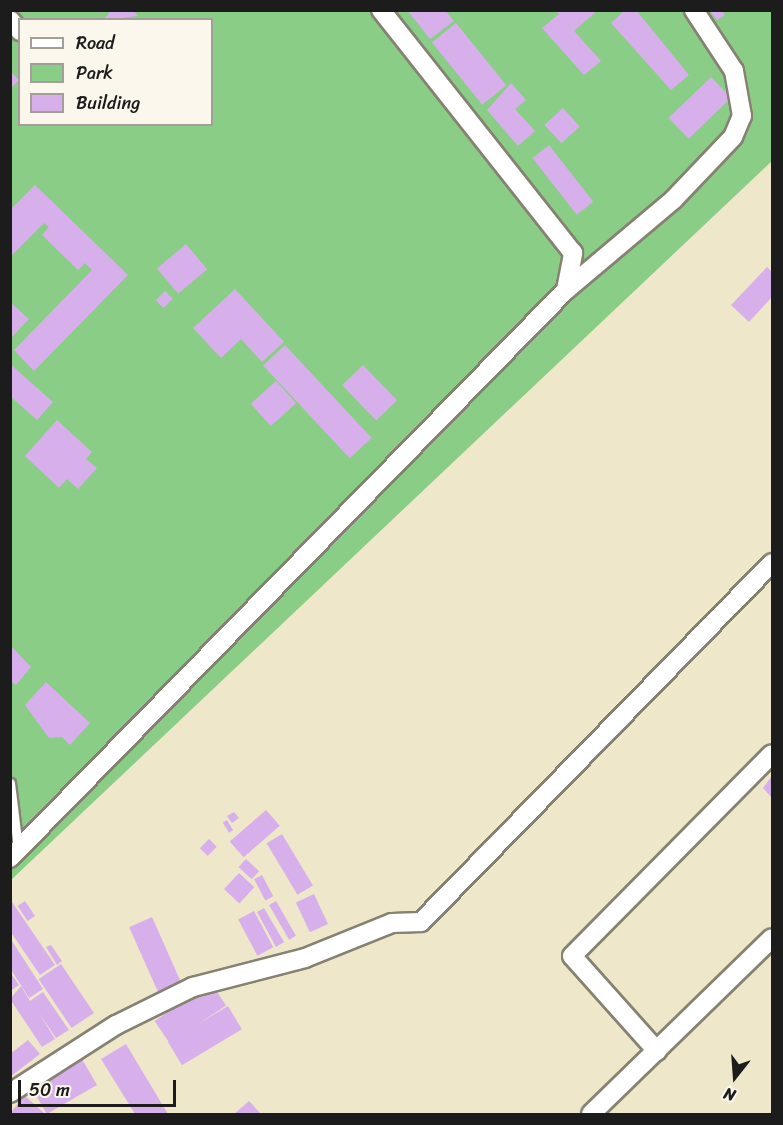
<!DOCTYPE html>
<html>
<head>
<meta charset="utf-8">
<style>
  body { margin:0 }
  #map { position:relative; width:783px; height:1125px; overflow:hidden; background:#efe7ca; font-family:Sriracha,sans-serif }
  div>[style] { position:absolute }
  .green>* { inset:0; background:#8acd86 }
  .building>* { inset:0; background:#d7b0eb; transform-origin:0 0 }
  .roads { filter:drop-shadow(2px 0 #868273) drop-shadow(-2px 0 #868273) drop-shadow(0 2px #868273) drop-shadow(0 -2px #868273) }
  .lane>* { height:9px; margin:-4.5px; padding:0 4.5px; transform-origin:4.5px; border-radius:4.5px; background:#fff }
  .street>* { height:18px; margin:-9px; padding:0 9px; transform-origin:9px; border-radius:9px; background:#fff }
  span { translate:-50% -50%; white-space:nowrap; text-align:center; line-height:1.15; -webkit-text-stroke:4.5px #fbf7ec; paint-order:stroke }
  .frame { position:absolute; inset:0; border:12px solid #1c1c1c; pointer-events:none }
  .legend { position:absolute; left:18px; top:18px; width:195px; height:108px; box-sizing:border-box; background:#fbf7ec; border:2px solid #a29f99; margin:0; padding:8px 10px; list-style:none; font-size:18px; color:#1c1c1c }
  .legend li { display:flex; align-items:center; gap:12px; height:30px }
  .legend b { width:30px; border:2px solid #a29f99 }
  .north { position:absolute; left:705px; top:1047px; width:60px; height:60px; -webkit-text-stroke:4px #fbf7ec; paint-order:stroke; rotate:197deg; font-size:16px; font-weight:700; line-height:24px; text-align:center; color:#1c1c1c }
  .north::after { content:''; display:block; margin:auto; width:21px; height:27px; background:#1c1c1c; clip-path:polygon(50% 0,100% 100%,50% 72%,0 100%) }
  .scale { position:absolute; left:18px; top:1080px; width:158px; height:27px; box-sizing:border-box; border:3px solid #1c1c1c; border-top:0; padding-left:8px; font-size:18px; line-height:21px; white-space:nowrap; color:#1c1c1c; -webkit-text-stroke:4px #fbf7ec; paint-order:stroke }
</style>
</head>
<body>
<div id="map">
  <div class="green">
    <div style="clip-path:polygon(evenodd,11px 11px,772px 11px,772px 161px,11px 880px,11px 11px,20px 20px,212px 20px,212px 124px,20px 124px,20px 20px)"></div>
  </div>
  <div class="building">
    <div style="clip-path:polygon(112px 10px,133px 10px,138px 16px,103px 20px)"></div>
    <div style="clip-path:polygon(407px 10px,445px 10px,454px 21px,430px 39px)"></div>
    <div style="clip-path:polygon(555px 10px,598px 10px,574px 31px,601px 61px,584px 75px,542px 28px,559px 14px)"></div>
    <div style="clip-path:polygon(625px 10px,636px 10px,689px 75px,671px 90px,611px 23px)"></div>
    <div style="clip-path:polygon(709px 10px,721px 10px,725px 15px,717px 20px)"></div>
    <div style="left:456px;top:23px;width:80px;height:31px;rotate:51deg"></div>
    <div style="clip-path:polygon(10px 71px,19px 80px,10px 89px)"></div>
    <div style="left:711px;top:77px;width:29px;height:59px;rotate:46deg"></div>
    <div style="clip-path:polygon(511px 83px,526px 100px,515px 109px,535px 131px,518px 146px,487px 110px)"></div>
    <div style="left:563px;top:108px;width:25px;height:25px;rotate:48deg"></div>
    <div style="left:549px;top:145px;width:72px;height:21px;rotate:52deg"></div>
    <div style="clip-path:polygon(35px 185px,128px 275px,34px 371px,14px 350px,92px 270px,85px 263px,78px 270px,42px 235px,49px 227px,44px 223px,10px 257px,10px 210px)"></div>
    <div style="left:186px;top:244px;width:33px;height:38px;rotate:50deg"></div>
    <div style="clip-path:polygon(767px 267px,772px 272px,772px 297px,749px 322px,731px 305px)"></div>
    <div style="clip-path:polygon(235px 289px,284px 342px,262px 362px,241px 339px,221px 358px,193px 328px)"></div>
    <div style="left:165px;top:291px;width:11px;height:13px;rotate:45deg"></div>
    <div style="clip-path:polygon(10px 302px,29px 319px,10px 339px)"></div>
    <div style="left:285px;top:345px;width:127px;height:30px;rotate:47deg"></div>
    <div style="clip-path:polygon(10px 364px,53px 402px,37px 420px,10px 396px)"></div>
    <div style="left:363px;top:365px;width:49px;height:29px;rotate:46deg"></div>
    <div style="left:276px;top:381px;width:30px;height:34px;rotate:48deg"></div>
    <div style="clip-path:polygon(57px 420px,92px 452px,86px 459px,97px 468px,78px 489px,67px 479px,59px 488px,25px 456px)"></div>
    <div style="clip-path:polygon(10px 645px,31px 667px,16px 685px,10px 681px)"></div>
    <div style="clip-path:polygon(46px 682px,90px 723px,70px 745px,62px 737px,49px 738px,25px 705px)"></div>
    <div style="clip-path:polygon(772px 776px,772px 798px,763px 788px)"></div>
    <div style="left:266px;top:810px;width:21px;height:48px;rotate:49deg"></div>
    <div style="clip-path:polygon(234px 812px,239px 818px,232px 823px,227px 816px)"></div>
    <div style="left:227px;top:820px;width:12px;height:5px;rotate:59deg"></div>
    <div style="left:282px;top:834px;width:60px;height:18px;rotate:59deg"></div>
    <div style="left:209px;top:839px;width:11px;height:13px;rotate:45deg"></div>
    <div style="left:246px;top:859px;width:18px;height:11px;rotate:43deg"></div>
    <div style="left:239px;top:873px;width:21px;height:22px;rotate:43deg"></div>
    <div style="left:262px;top:875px;width:24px;height:9px;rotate:62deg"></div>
    <div style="left:314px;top:894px;width:33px;height:20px;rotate:65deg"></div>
    <div style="clip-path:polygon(10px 899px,55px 965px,40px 975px,10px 931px)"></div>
    <div style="left:25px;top:901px;width:18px;height:9px;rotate:56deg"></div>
    <div style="left:276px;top:901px;width:40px;height:8px;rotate:60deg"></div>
    <div style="clip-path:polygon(264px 908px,284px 942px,276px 947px,257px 912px)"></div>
    <div style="left:254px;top:911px;width:41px;height:18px;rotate:62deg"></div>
    <div style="left:152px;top:917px;width:76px;height:25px;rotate:66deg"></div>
    <div style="clip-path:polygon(10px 938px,43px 989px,29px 998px,10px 968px)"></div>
    <div style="clip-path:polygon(51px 945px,62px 961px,57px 965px,46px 947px)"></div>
    <div style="left:61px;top:964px;width:59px;height:27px;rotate:56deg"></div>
    <div style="clip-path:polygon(10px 972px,19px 985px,10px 991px)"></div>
    <div style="left:211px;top:983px;width:27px;height:68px;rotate:56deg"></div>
    <div style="clip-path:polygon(21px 986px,30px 1001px,43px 992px,69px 1030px,56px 1038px,39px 1013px,55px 1039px,42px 1047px,10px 999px)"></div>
    <div style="left:228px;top:1006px;width:27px;height:70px;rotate:59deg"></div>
    <div style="clip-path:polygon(28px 1040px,40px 1054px,10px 1077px,10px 1054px)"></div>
    <div style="clip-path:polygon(126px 1044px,168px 1114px,135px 1114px,101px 1059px)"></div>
    <div style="left:82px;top:1059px;width:30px;height:58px;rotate:60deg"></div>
    <div style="clip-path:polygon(24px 1095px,45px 1114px,10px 1114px)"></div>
    <div style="clip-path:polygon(249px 1101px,261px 1114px,234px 1114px)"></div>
  </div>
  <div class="roads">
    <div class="lane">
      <div style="left:10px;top:783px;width:65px;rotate:83deg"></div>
    </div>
    <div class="street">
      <div style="left:10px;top:20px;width:15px;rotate:48deg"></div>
      <div style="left:566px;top:290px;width:140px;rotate:-40.1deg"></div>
      <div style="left:673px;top:200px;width:87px;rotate:-46.4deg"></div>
      <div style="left:733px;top:137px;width:23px;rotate:-67deg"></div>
      <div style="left:742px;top:116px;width:46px;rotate:-100.1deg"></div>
      <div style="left:734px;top:71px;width:73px;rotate:-123.3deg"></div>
      <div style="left:10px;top:858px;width:795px;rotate:-45.61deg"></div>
      <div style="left:566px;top:290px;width:38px;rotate:-79deg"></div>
      <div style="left:573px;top:253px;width:310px;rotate:-128.3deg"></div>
      <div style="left:657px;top:1051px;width:127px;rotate:-131.8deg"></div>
      <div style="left:572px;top:956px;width:284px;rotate:-45.3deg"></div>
      <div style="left:10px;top:1093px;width:126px;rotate:-32.7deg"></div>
      <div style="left:116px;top:1025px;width:86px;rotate:-26.3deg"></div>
      <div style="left:193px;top:987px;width:116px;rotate:-14.5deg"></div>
      <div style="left:305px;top:958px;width:94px;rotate:-21.9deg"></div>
      <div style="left:392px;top:923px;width:29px;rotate:-2deg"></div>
      <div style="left:421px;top:922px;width:502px;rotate:-45.65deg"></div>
      <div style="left:591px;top:1114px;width:252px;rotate:-44.2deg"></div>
    </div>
  </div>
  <div class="frame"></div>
  <ul class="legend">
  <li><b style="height:8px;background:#fff"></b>Road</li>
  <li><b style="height:16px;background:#8acd86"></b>Park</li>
  <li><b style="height:16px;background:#d7b0eb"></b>Building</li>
  </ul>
  <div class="north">N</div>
  <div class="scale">50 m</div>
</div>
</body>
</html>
